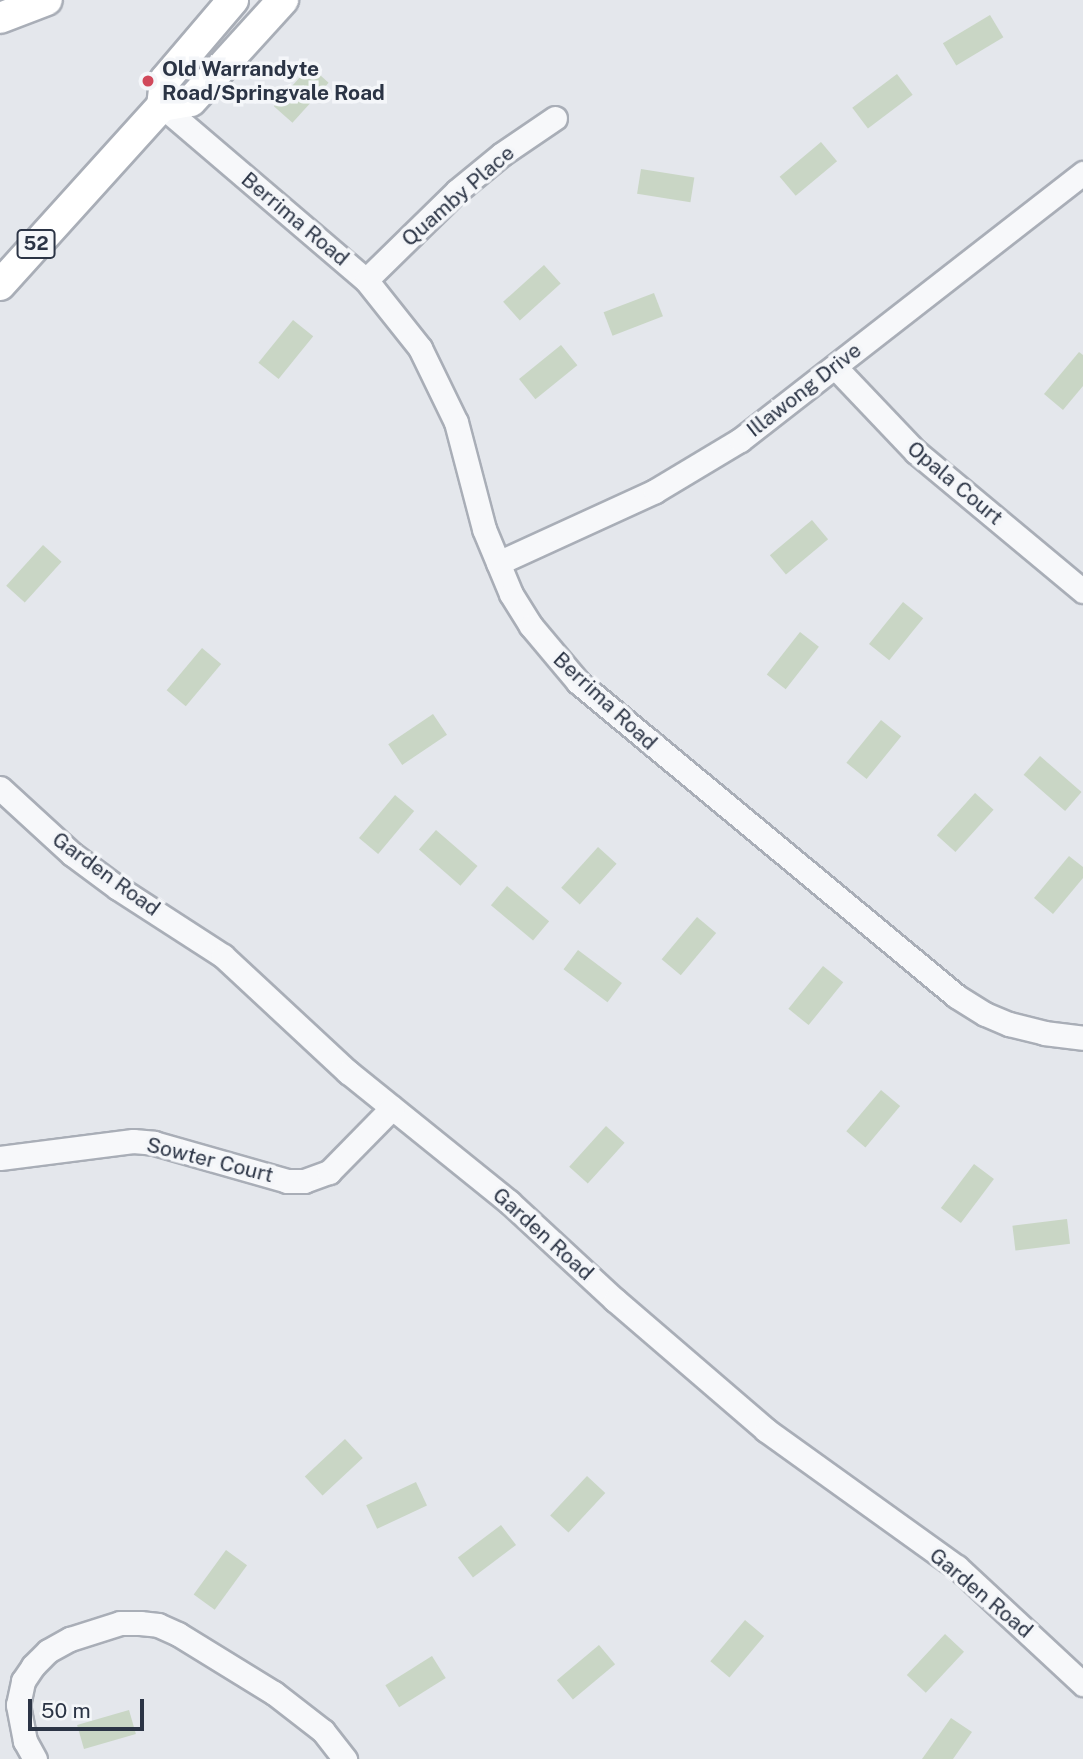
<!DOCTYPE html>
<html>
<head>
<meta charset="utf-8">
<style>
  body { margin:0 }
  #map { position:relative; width:1083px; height:1759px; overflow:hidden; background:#e4e7ec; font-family:"Public Sans",sans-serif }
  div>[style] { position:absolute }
  .green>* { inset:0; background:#c9d6c5; transform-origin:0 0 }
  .roads { filter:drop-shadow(2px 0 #a9aeb7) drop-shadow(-2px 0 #a9aeb7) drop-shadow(0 2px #a9aeb7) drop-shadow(0 -2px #a9aeb7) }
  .minor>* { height:23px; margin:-11.5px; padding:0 11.5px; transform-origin:11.5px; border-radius:11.5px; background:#f7f8fa }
  .major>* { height:30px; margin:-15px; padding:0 15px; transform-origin:15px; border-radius:15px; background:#fff }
  .dots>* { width:19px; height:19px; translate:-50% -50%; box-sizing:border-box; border:4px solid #f4f6f9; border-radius:50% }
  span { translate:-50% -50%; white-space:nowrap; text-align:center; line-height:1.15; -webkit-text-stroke:7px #f4f6f9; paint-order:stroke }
  .shield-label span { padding:2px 5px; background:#f4f6f9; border:2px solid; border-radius:5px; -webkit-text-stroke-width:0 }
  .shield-label { font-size:19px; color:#2b3445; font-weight:700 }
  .poi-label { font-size:21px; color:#2b3445; font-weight:700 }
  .left { translate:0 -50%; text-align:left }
  .street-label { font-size:21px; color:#2b3445 }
  .scale { position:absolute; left:28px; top:1699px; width:116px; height:32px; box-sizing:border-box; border:4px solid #2b3445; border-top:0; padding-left:9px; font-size:21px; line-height:24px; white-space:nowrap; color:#2b3445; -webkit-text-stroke:5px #f4f6f9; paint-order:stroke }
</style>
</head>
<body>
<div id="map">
  <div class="green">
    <div style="left:990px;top:15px;width:26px;height:55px;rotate:59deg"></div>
    <div style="left:310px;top:66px;width:25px;height:54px;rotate:42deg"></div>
    <div style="left:897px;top:74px;width:26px;height:56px;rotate:53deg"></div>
    <div style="left:821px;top:142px;width:25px;height:54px;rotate:50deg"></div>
    <div style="left:641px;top:169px;width:54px;height:25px;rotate:9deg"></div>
    <div style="left:544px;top:265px;width:25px;height:55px;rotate:48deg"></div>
    <div style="left:654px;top:293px;width:25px;height:54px;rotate:69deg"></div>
    <div style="left:293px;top:320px;width:26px;height:55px;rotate:39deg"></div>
    <div style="left:561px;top:345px;width:26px;height:54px;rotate:51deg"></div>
    <div style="clip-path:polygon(1079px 352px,1083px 355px,1083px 386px,1063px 410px,1044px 394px)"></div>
    <div style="left:812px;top:520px;width:25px;height:55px;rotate:50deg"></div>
    <div style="left:43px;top:545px;width:25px;height:55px;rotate:42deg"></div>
    <div style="left:903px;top:602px;width:26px;height:54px;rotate:39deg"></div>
    <div style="left:800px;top:632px;width:24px;height:54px;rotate:38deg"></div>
    <div style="left:202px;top:648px;width:25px;height:55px;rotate:40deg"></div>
    <div style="left:433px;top:714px;width:25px;height:54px;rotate:56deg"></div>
    <div style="left:881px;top:720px;width:26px;height:55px;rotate:39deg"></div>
    <div style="left:1040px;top:756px;width:55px;height:25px;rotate:41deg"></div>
    <div style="left:975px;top:793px;width:25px;height:57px;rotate:42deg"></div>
    <div style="left:395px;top:795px;width:25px;height:56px;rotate:40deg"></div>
    <div style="left:436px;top:830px;width:55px;height:26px;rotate:41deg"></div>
    <div style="left:598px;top:847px;width:25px;height:55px;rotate:42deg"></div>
    <div style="clip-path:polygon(1069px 856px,1083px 867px,1083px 878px,1053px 914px,1034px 898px)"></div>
    <div style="left:507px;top:886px;width:55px;height:25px;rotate:40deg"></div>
    <div style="left:697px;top:917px;width:25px;height:55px;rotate:40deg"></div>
    <div style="left:578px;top:950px;width:55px;height:24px;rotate:37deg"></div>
    <div style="left:823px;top:966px;width:26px;height:55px;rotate:39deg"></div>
    <div style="left:881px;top:1090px;width:25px;height:54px;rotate:40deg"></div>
    <div style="left:606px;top:1126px;width:25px;height:55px;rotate:42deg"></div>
    <div style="left:974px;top:1164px;width:25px;height:55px;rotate:37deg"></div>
    <div style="left:1067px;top:1219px;width:25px;height:55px;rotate:83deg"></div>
    <div style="left:345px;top:1439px;width:26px;height:55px;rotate:47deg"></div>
    <div style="left:587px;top:1476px;width:25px;height:54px;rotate:43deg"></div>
    <div style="left:416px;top:1482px;width:26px;height:55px;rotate:65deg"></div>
    <div style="left:501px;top:1525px;width:25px;height:54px;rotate:53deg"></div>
    <div style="left:226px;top:1550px;width:26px;height:55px;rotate:36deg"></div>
    <div style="left:745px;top:1620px;width:25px;height:54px;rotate:40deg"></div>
    <div style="left:945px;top:1634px;width:26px;height:56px;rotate:43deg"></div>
    <div style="left:599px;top:1645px;width:25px;height:55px;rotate:50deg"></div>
    <div style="left:432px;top:1656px;width:26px;height:55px;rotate:58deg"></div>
    <div style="left:129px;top:1710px;width:25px;height:54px;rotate:74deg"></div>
    <div style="clip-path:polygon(951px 1718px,972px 1732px,953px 1759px,922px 1759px)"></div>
  </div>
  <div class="roads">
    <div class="minor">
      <div style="left:162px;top:106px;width:268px;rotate:40.5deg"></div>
      <div style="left:366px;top:280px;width:87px;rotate:51.5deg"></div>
      <div style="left:420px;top:348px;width:82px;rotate:64.1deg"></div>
      <div style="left:456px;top:422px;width:111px;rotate:75.3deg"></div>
      <div style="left:484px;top:529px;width:70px;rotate:67.4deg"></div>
      <div style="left:511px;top:594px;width:38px;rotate:58deg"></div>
      <div style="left:531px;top:626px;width:73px;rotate:50deg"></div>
      <div style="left:578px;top:682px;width:491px;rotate:39.7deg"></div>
      <div style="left:956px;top:996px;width:34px;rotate:32deg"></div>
      <div style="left:985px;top:1014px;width:26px;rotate:23deg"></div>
      <div style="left:1009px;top:1024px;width:36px;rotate:14deg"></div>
      <div style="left:1044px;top:1033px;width:39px;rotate:7deg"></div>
      <div style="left:366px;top:280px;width:127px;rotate:-44.4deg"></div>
      <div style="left:457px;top:191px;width:58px;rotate:-39.4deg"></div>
      <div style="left:502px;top:154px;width:64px;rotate:-34.2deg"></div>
      <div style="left:835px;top:367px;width:117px;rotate:46.4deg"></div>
      <div style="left:916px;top:452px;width:217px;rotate:39.8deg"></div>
      <div style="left:498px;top:563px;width:173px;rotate:-24.6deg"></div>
      <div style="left:655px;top:491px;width:99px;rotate:-31deg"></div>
      <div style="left:740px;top:440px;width:435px;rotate:-37.9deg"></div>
      <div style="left:0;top:788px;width:98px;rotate:42.5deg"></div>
      <div style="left:72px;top:854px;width:57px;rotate:36.5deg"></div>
      <div style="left:118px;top:888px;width:125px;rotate:32.9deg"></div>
      <div style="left:223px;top:956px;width:171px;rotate:42.9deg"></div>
      <div style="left:348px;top:1072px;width:207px;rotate:38.9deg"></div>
      <div style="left:509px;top:1202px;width:144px;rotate:42.8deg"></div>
      <div style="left:615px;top:1300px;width:199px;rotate:40.7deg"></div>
      <div style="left:766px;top:1430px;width:235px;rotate:35.7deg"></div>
      <div style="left:957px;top:1567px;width:172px;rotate:42.9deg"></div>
      <div style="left:0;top:1158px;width:134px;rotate:-7.3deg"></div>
      <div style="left:133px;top:1141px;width:21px;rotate:5deg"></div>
      <div style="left:154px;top:1143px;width:138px;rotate:15.9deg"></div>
      <div style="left:287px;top:1181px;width:17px"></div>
      <div style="left:304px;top:1181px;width:27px;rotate:-20deg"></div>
      <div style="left:329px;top:1172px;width:90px;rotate:-45.5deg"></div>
      <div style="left:35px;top:1759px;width:21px;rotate:-119deg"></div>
      <div style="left:25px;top:1741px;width:37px;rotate:-101deg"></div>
      <div style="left:18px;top:1705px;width:25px;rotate:-78deg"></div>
      <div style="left:23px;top:1681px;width:18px;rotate:-56deg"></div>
      <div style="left:33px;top:1666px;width:21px;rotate:-45deg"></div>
      <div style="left:48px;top:1651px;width:25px;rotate:-29deg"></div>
      <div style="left:70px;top:1639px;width:52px;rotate:-17.7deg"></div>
      <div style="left:120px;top:1623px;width:20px"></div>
      <div style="left:140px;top:1623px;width:18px;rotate:6deg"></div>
      <div style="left:158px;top:1625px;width:22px;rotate:24deg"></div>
      <div style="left:178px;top:1634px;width:113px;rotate:31.6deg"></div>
      <div style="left:274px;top:1693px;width:62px;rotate:37.8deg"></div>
      <div style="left:323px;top:1731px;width:36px;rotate:52deg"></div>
    </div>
    <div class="major">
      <div style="left:0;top:18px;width:50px;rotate:-21deg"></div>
      <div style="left:162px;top:106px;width:26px;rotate:-83deg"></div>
      <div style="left:165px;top:80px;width:105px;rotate:-49.6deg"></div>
      <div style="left:0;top:285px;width:241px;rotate:-47.9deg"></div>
      <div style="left:162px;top:106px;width:29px;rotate:-10deg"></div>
      <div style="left:191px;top:101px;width:137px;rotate:-47.7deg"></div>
    </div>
  </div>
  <div class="dots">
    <div style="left:148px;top:81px;background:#d1495b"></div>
  </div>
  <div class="shield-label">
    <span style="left:36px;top:244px">52</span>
  </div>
  <div class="poi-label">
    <span class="left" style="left:162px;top:81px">Old Warrandyte<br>Road/Springvale Road</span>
  </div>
  <div class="street-label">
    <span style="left:458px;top:196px;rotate:-41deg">Quamby Place</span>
    <span style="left:295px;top:219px;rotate:40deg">Berrima Road</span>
    <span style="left:804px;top:390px;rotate:-38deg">Illawong Drive</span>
    <span style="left:955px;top:483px;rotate:40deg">Opala Court</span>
    <span style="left:605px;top:701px;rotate:43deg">Berrima Road</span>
    <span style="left:106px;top:874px;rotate:36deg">Garden Road</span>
    <span style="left:210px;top:1160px;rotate:14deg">Sowter Court</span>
    <span style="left:543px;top:1234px;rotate:42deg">Garden Road</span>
    <span style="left:981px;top:1593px;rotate:40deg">Garden Road</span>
  </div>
  <div class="scale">50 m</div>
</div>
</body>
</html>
